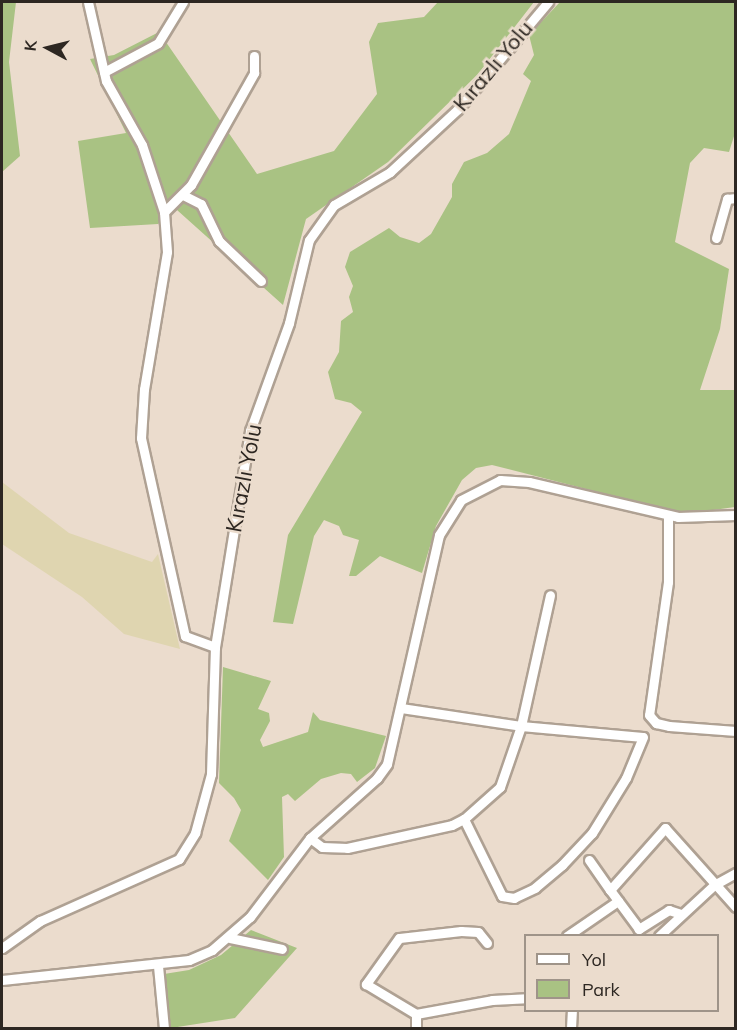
<!DOCTYPE html>
<html>
<head>
<meta charset="utf-8">
<style>
  body { margin:0 }
  #map { position:relative; width:737px; height:1030px; overflow:hidden; background:#ebdccd; font-family:Mulish,sans-serif }
  div>[style] { position:absolute }
  .green>* { inset:0; background:#a9c283 }
  .sand>* { inset:0; background:#dfd5b0 }
  .roads { filter:drop-shadow(2px 0 #afa193) drop-shadow(-2px 0 #afa193) drop-shadow(0 2px #afa193) drop-shadow(0 -2px #afa193) }
  .minor>* { height:9px; margin:-4.5px; padding:0 4.5px; transform-origin:4.5px; border-radius:4.5px; background:#fff }
  span { translate:-50% -50%; white-space:nowrap; text-align:center; line-height:1.15; -webkit-text-stroke:5px #ebdccd; paint-order:stroke }
  .street-label { font-size:22px; color:#2d2722 }
  .frame { position:absolute; inset:0; border:3px solid #2d2722; pointer-events:none }
  .legend { position:absolute; left:524px; top:934px; width:195px; height:78px; box-sizing:border-box; background:#ebdccd; border:2px solid #9f9489; margin:0; padding:8px 10px; list-style:none; font-size:18px; color:#2d2722 }
  .legend li { display:flex; align-items:center; gap:12px; height:30px }
  .legend b { width:30px; border:2px solid #9f9489 }
  .north { position:absolute; left:18px; top:18px; width:60px; height:60px; -webkit-text-stroke:4px #ebdccd; paint-order:stroke; rotate:277deg; font-size:16px; font-weight:700; line-height:24px; text-align:center; color:#2d2722 }
  .north::after { content:''; display:block; margin:auto; width:21px; height:27px; background:#2d2722; clip-path:polygon(50% 0,100% 100%,50% 72%,0 100%) }
</style>
</head>
<body>
<div id="map">
  <div class="green">
    <div style="clip-path:polygon(2px 2px,16px 2px,9px 62px,20px 156px,2px 172px)"></div>
    <div style="clip-path:polygon(438px 2px,534px 2px,478px 74px,388px 162px,306px 219px,283px 305px,177px 210px,158px 224px,90px 228px,78px 141px,126px 133px,90px 59px,114px 55px,159px 32px,257px 174px,334px 151px,377px 94px,369px 42px,378px 23px,424px 17px)"></div>
    <div style="clip-path:polygon(560px 2px,735px 2px,735px 133px,729px 152px,704px 148px,690px 163px,675px 242px,729px 269px,720px 329px,700px 390px,735px 390px,735px 507px,684px 514px,492px 465px,476px 468px,462px 480px,436px 526px,422px 573px,380px 556px,356px 576px,349px 576px,359px 540px,343px 535px,339px 526px,324px 520px,314px 536px,293px 624px,273px 622px,288px 535px,362px 412px,351px 403px,335px 399px,328px 372px,339px 352px,341px 321px,353px 312px,349px 297px,353px 286px,345px 267px,350px 252px,389px 228px,400px 237px,419px 243px,431px 234px,452px 197px,452px 184px,464px 162px,487px 153px,509px 134px,531px 81px,523px 74px,534px 55px,529px 35px)"></div>
    <div style="clip-path:polygon(223px 667px,271px 681px,258px 709px,269px 713px,270px 721px,260px 740px,263px 747px,308px 732px,313px 712px,320px 720px,386px 736px,375px 768px,357px 782px,351px 774px,341px 773px,321px 779px,295px 801px,288px 794px,282px 797px,284px 857px,268px 880px,229px 841px,241px 810px,234px 798px,219px 783px)"></div>
    <div style="clip-path:polygon(251px 930px,297px 948px,235px 1018px,171px 1028px,164px 974px,189px 970px,221px 955px)"></div>
  </div>
  <div class="sand">
    <div style="clip-path:polygon(2px 482px,69px 533px,152px 562px,158px 554px,180px 649px,124px 634px,82px 597px,2px 544px)"></div>
  </div>
  <div class="roads">
    <div class="minor">
      <div style="left:88px;top:2px;width:81px;rotate:77.2deg"></div>
      <div style="left:106px;top:81px;width:73px;rotate:60.6deg"></div>
      <div style="left:142px;top:145px;width:71px;rotate:71.8deg"></div>
      <div style="left:164px;top:212px;width:40px;rotate:85.7deg"></div>
      <div style="left:167px;top:252px;width:139px;rotate:99.5deg"></div>
      <div style="left:144px;top:389px;width:49px;rotate:93.5deg"></div>
      <div style="left:141px;top:438px;width:203px;rotate:77.5deg"></div>
      <div style="left:185px;top:636px;width:32px;rotate:20deg"></div>
      <div style="left:104px;top:72px;width:61px;rotate:-28.2deg"></div>
      <div style="left:158px;top:43px;width:48px;rotate:-58.6deg"></div>
      <div style="left:183px;top:195px;width:20px;rotate:27deg"></div>
      <div style="left:201px;top:204px;width:41px;rotate:64.1deg"></div>
      <div style="left:219px;top:241px;width:58px;rotate:43.6deg"></div>
      <div style="left:164px;top:212px;width:38px;rotate:-45deg"></div>
      <div style="left:191px;top:185px;width:129px;rotate:-60.6deg"></div>
      <div style="left:254px;top:73px;width:17px;rotate:-90deg"></div>
      <div style="left:716px;top:238px;width:41px;rotate:-74.2deg"></div>
      <div style="left:727px;top:199px;width:9px;rotate:-6deg"></div>
      <div style="left:668px;top:515px;width:67px;rotate:90deg"></div>
      <div style="left:668px;top:582px;width:134px;rotate:98.1deg"></div>
      <div style="left:649px;top:715px;width:11px;rotate:49deg"></div>
      <div style="left:656px;top:723px;width:13px;rotate:13deg"></div>
      <div style="left:669px;top:726px;width:67px;rotate:4.3deg"></div>
      <div style="left:401px;top:708px;width:121px;rotate:8.5deg"></div>
      <div style="left:521px;top:726px;width:122px;rotate:5.2deg"></div>
      <div style="left:643px;top:737px;width:44px;rotate:112.5deg"></div>
      <div style="left:626px;top:778px;width:65px;rotate:121.7deg"></div>
      <div style="left:592px;top:833px;width:44px;rotate:133.2deg"></div>
      <div style="left:562px;top:865px;width:35px;rotate:140deg"></div>
      <div style="left:535px;top:888px;width:23px;rotate:155deg"></div>
      <div style="left:514px;top:898px;width:12px;rotate:-171deg"></div>
      <div style="left:502px;top:896px;width:86px;rotate:-116.3deg"></div>
      <div style="left:310px;top:838px;width:15px;rotate:37deg"></div>
      <div style="left:322px;top:847px;width:25px;rotate:2deg"></div>
      <div style="left:347px;top:848px;width:107px;rotate:-12.4deg"></div>
      <div style="left:452px;top:825px;width:13px;rotate:-27deg"></div>
      <div style="left:464px;top:819px;width:48px;rotate:-41.6deg"></div>
      <div style="left:500px;top:787px;width:65px;rotate:-71deg"></div>
      <div style="left:521px;top:726px;width:134px;rotate:-77.5deg"></div>
      <div style="left:589px;top:860px;width:37px;rotate:55deg"></div>
      <div style="left:681px;top:914px;width:13px;rotate:-162deg"></div>
      <div style="left:669px;top:910px;width:36px;rotate:148deg"></div>
      <div style="left:639px;top:929px;width:49px;rotate:-126.6deg"></div>
      <div style="left:610px;top:890px;width:83px;rotate:-48.4deg"></div>
      <div style="left:665px;top:828px;width:106px;rotate:48.1deg"></div>
      <div style="left:567px;top:936px;width:62px;rotate:-34.5deg"></div>
      <div style="left:659px;top:936px;width:75px;rotate:-42.8deg"></div>
      <div style="left:714px;top:885px;width:25px;rotate:-29deg"></div>
      <div style="left:230px;top:938px;width:53px;rotate:11.9deg"></div>
      <div style="left:487px;top:943px;width:14px;rotate:-129deg"></div>
      <div style="left:478px;top:932px;width:17px;rotate:-177deg"></div>
      <div style="left:461px;top:931px;width:62px;rotate:173.6deg"></div>
      <div style="left:399px;top:938px;width:57px;rotate:125.7deg"></div>
      <div style="left:366px;top:984px;width:58px;rotate:31deg"></div>
      <div style="left:416px;top:1014px;width:77px;rotate:-10.4deg"></div>
      <div style="left:492px;top:1000px;width:34px;rotate:-3deg"></div>
      <div style="left:2px;top:948px;width:47px;rotate:-35.4deg"></div>
      <div style="left:40px;top:921px;width:152px;rotate:-24deg"></div>
      <div style="left:179px;top:859px;width:31px;rotate:-58deg"></div>
      <div style="left:195px;top:833px;width:61px;rotate:-74.8deg"></div>
      <div style="left:211px;top:774px;width:127px;rotate:-88.2deg"></div>
      <div style="left:215px;top:647px;width:219px;rotate:-80.8deg"></div>
      <div style="left:250px;top:431px;width:115px;rotate:-70.1deg"></div>
      <div style="left:289px;top:323px;width:85px;rotate:-76.5deg"></div>
      <div style="left:309px;top:240px;width:43px;rotate:-54.5deg"></div>
      <div style="left:334px;top:205px;width:65px;rotate:-30.5deg"></div>
      <div style="left:390px;top:172px;width:93px;rotate:-42.8deg"></div>
      <div style="left:458px;top:109px;width:140px;rotate:-49.9deg"></div>
      <div style="left:158px;top:966px;width:62px;rotate:84.5deg"></div>
      <div style="left:2px;top:980px;width:188px;rotate:-6.1deg"></div>
      <div style="left:189px;top:960px;width:25px;rotate:-23deg"></div>
      <div style="left:212px;top:950px;width:50px;rotate:-41deg"></div>
      <div style="left:250px;top:917px;width:99px;rotate:-52.8deg"></div>
      <div style="left:310px;top:838px;width:90px;rotate:-41.8deg"></div>
      <div style="left:377px;top:778px;width:17px;rotate:-54deg"></div>
      <div style="left:387px;top:764px;width:235px;rotate:-77.2deg"></div>
      <div style="left:439px;top:535px;width:41px;rotate:-57.8deg"></div>
      <div style="left:461px;top:500px;width:44px;rotate:-27.1deg"></div>
      <div style="left:500px;top:480px;width:29px;rotate:4deg"></div>
      <div style="left:529px;top:482px;width:153px;rotate:13.2deg"></div>
      <div style="left:678px;top:517px;width:58px;rotate:-2deg"></div>
      <div style="left:416px;top:1028px;width:14px;rotate:-90deg"></div>
      <div style="left:571px;top:1028px;width:18px;rotate:-87deg"></div>
    </div>
  </div>
  <div class="street-label">
    <span style="left:493px;top:66px;rotate:-50deg">Kırazlı Yolu</span>
    <span style="left:244px;top:478px;rotate:-79deg">Kırazlı Yolu</span>
  </div>
  <div class="frame"></div>
  <ul class="legend">
  <li><b style="height:8px;background:#fff"></b>Yol</li>
  <li><b style="height:16px;background:#a9c283"></b>Park</li>
  </ul>
  <div class="north">K</div>
</div>
</body>
</html>
